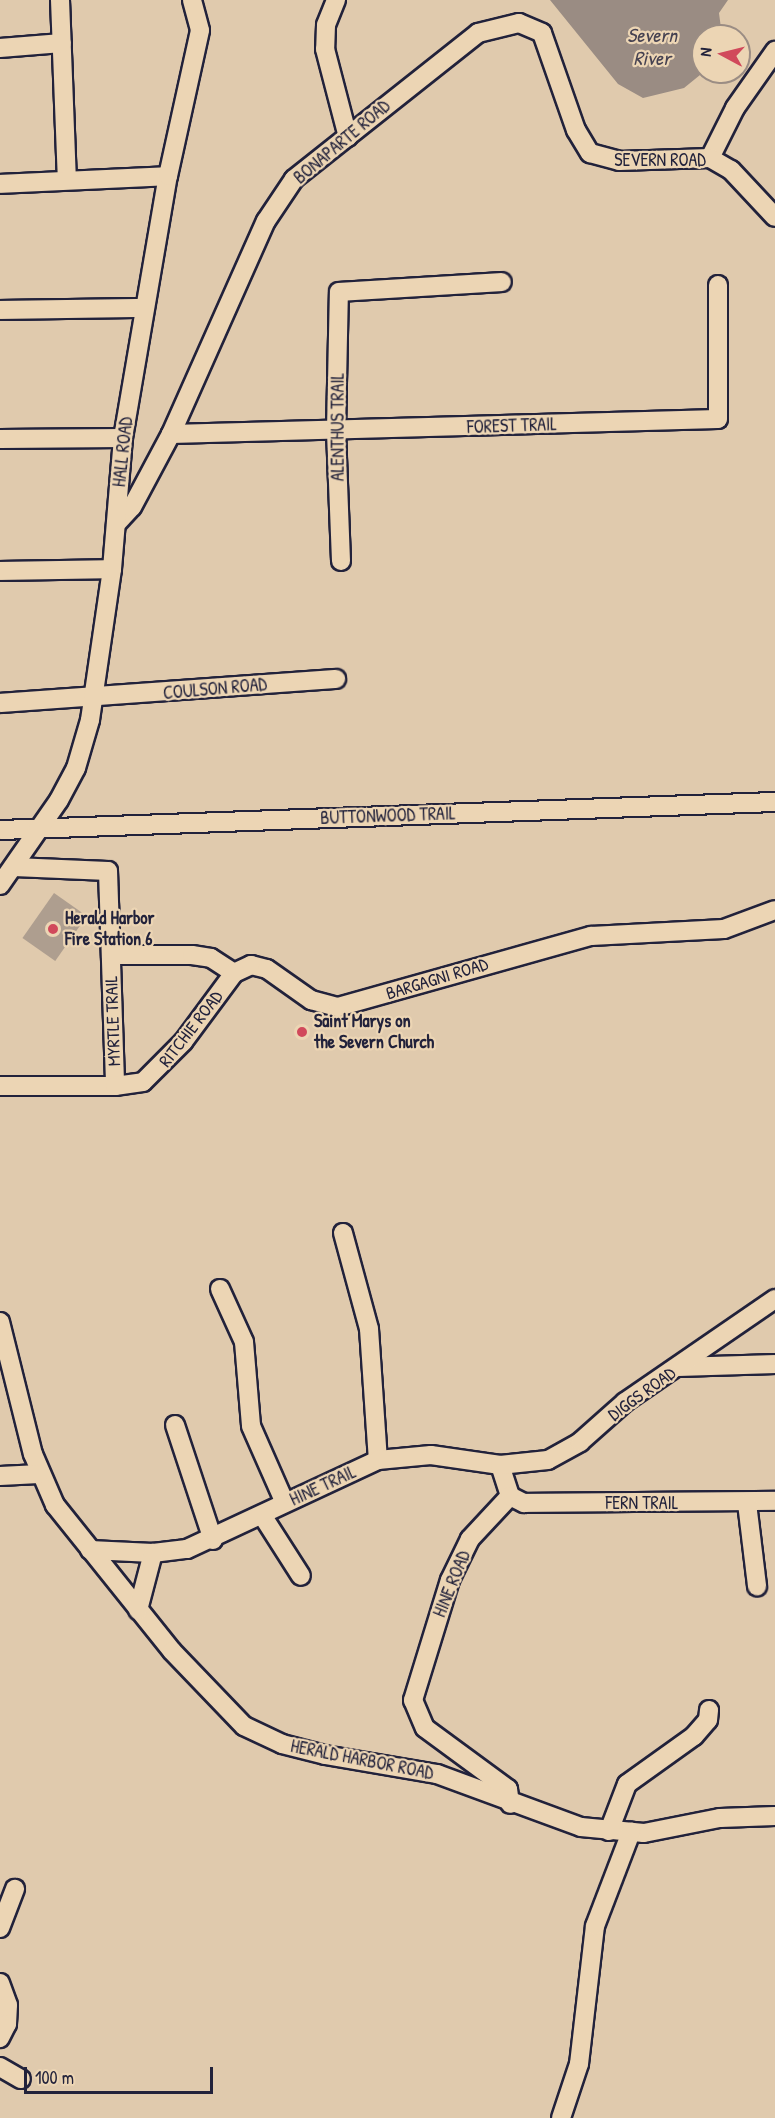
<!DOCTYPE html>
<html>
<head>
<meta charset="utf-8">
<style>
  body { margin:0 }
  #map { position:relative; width:775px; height:2118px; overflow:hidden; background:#e0caad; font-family:"Patrick Hand",sans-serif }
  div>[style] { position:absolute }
  .water>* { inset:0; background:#9a8c83 }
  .building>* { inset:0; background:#ae9e8f; transform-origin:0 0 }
  .roads { filter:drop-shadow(2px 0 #22223b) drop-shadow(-2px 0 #22223b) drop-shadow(0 2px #22223b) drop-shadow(0 -2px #22223b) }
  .minor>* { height:18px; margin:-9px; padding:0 9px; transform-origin:9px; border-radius:9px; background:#ecd5b4 }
  .dots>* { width:16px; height:16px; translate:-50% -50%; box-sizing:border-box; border:3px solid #ecd5b4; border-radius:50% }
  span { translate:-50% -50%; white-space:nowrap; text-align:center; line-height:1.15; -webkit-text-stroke:4.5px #ecd5b4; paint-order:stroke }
  .street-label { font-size:18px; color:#22223b }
  .poi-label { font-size:18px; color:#22223b; font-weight:700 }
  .left { translate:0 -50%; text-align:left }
  .water-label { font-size:20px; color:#464251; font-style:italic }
  .north { position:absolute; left:691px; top:24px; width:60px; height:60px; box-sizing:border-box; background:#ecd5b4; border:2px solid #9b8d84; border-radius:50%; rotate:277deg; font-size:16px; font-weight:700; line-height:24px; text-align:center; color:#22223b }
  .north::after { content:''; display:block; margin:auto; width:21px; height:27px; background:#d1495b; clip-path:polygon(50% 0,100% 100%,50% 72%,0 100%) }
  .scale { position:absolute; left:24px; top:2067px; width:189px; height:27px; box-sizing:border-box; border:3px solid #22223b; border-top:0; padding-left:8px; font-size:18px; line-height:21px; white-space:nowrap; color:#22223b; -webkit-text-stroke:4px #ecd5b4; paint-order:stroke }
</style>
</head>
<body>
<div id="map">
  <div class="water">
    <div style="clip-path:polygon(550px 0,728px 0,719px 13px,722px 36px,703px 36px,700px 75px,684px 88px,643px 98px,618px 84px)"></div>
  </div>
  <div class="building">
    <div style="left:54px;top:893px;width:40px;height:55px;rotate:35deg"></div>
  </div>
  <div class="roads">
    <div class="minor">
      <div style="left:60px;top:0;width:179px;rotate:87.8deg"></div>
      <div style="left:336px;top:0;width:27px;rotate:112deg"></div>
      <div style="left:326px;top:25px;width:24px;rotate:92deg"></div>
      <div style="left:325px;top:49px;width:91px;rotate:75.4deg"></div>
      <div style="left:0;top:48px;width:62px;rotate:-4.6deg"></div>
      <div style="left:710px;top:158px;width:56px;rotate:-63.4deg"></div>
      <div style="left:735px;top:108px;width:70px;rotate:-54.9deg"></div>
      <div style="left:0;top:184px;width:168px;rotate:-2.7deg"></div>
      <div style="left:0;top:310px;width:144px;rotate:-0.8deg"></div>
      <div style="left:171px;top:434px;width:547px;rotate:-1.57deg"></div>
      <div style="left:718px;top:419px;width:134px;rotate:-90deg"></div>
      <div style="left:0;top:439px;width:123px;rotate:-0.5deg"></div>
      <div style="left:116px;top:524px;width:23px;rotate:-47deg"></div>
      <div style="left:132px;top:507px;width:83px;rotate:-61.9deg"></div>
      <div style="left:171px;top:434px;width:233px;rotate:-66deg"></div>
      <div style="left:266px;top:221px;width:50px;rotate:-56.3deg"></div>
      <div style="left:294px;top:179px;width:235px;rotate:-38.4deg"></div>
      <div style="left:478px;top:33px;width:42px;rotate:-13.7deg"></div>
      <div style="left:519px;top:23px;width:25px;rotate:23deg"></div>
      <div style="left:542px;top:33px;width:103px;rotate:70.7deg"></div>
      <div style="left:576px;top:130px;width:27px;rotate:59deg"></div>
      <div style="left:590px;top:153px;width:30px;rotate:15deg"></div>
      <div style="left:619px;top:161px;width:91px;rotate:-1.9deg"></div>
      <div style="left:710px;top:158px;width:24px;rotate:30deg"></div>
      <div style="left:731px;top:170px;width:64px;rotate:46.9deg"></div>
      <div style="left:341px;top:561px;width:130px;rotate:-92.2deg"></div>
      <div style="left:336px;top:431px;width:139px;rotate:-88.8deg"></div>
      <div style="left:339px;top:292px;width:163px;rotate:-3.5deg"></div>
      <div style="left:0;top:571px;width:112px;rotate:-1deg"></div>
      <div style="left:0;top:703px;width:337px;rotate:-4.1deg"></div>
      <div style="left:0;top:830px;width:776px;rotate:-2.07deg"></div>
      <div style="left:14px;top:867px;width:94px;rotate:2.4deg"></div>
      <div style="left:108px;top:871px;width:215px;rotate:88.1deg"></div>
      <div style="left:0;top:885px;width:103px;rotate:-55.2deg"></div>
      <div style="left:59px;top:800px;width:36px;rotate:-62deg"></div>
      <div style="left:76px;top:768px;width:50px;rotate:-73.7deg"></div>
      <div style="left:90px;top:720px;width:153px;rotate:-81.7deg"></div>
      <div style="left:112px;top:569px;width:131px;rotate:-85.2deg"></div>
      <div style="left:123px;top:438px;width:266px;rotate:-80.3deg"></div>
      <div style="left:168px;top:176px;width:149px;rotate:-77.6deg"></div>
      <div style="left:200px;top:30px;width:31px;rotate:-105deg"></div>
      <div style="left:111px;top:955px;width:81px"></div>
      <div style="left:192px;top:955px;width:19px;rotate:9deg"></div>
      <div style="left:211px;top:958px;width:27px;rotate:33deg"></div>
      <div style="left:0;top:1086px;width:115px"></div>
      <div style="left:115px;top:1086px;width:28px;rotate:-8deg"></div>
      <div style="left:143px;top:1082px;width:57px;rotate:-45deg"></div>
      <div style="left:183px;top:1042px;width:86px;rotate:-53.5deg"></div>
      <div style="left:234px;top:973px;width:19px;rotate:-25deg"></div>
      <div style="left:251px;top:965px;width:16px;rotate:14deg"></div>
      <div style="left:267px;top:969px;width:54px;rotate:35.2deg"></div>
      <div style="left:311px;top:1000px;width:28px;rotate:15deg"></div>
      <div style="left:338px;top:1007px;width:263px;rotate:-15.7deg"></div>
      <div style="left:591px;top:936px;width:133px;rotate:-3deg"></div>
      <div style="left:724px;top:929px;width:54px;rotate:-20.4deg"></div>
      <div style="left:343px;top:1233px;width:99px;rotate:74.8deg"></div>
      <div style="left:369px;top:1329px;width:131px;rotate:86.1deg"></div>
      <div style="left:220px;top:1289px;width:58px;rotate:65.6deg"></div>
      <div style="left:244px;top:1342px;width:84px;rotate:85.2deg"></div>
      <div style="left:251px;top:1426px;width:84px;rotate:66.2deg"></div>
      <div style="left:0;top:1322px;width:136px;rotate:76deg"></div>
      <div style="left:33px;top:1454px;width:56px;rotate:66.7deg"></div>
      <div style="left:55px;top:1505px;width:187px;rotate:51.3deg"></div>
      <div style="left:172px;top:1651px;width:104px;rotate:46.2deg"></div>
      <div style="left:244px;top:1726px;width:42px;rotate:25.3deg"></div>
      <div style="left:282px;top:1744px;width:44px;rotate:14.3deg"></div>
      <div style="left:325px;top:1755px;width:114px;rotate:9.6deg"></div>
      <div style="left:437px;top:1774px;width:153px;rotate:20.2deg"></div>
      <div style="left:581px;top:1827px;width:63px;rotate:5.4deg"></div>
      <div style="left:644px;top:1833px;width:77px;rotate:-11.2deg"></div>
      <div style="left:720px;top:1818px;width:55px;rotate:-2.1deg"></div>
      <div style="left:679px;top:1367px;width:96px;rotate:-1.8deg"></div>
      <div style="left:175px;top:1425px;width:121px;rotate:71.7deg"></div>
      <div style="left:500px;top:1465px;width:33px;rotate:72deg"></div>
      <div style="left:510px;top:1496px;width:59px;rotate:132.9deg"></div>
      <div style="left:470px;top:1539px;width:46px;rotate:116deg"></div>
      <div style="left:450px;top:1580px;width:126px;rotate:107.1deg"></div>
      <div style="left:413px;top:1700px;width:30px;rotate:67deg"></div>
      <div style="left:425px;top:1728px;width:103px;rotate:36.3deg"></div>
      <div style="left:508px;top:1789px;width:15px;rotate:82deg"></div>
      <div style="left:0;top:1476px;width:39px;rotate:-3deg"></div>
      <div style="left:510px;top:1496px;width:16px;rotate:27deg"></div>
      <div style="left:524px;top:1503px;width:251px;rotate:-0.5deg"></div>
      <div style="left:747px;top:1503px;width:84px;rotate:83.1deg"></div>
      <div style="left:262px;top:1515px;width:72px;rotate:57.4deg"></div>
      <div style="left:90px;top:1550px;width:63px;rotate:2.7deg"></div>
      <div style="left:153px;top:1553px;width:34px;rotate:-7deg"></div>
      <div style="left:187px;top:1549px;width:211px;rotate:-25deg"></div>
      <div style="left:378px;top:1460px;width:53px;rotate:-5.4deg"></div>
      <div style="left:431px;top:1455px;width:70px;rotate:8.2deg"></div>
      <div style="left:500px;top:1465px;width:48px;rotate:-5.9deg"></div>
      <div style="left:548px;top:1460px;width:37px;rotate:-29deg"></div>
      <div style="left:580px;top:1442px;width:60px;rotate:-41.6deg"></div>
      <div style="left:625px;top:1402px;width:182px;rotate:-34.5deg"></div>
      <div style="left:138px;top:1610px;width:59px;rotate:-75.3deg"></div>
      <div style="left:609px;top:1831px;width:50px;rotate:-69deg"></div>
      <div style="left:627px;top:1784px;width:82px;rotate:-35.6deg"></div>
      <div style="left:694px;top:1736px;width:21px;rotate:-49deg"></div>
      <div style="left:708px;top:1720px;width:10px;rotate:-84deg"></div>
      <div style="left:0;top:1928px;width:42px;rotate:-69deg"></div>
      <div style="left:0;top:1983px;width:23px;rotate:70deg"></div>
      <div style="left:8px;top:2005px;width:19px;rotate:93deg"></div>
      <div style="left:7px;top:2024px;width:16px;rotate:117deg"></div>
      <div style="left:0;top:2067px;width:24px;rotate:30deg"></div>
      <div style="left:561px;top:2118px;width:57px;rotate:-71.6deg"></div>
      <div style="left:579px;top:2064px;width:139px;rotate:-83.4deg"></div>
      <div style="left:595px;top:1926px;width:101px;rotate:-69deg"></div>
    </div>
  </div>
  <div class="dots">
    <div style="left:53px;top:929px;background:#d1495b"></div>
    <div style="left:302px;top:1032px;background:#d1495b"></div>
  </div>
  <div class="street-label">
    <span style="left:342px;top:142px;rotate:-40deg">BONAPARTE ROAD</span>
    <span style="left:660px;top:160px">SEVERN ROAD</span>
    <span style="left:512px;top:426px;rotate:-2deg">FOREST TRAIL</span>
    <span style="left:338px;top:427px;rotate:-90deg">ALENTHUS TRAIL</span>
    <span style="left:123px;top:452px;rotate:-84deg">HALL ROAD</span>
    <span style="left:215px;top:689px;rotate:-5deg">COULSON ROAD</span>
    <span style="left:388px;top:816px;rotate:-2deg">BUTTONWOOD TRAIL</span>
    <span style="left:437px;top:979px;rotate:-17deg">BARGAGNI ROAD</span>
    <span style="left:113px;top:1021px;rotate:-92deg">MYRTLE TRAIL</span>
    <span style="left:191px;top:1029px;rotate:-52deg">RITCHIE ROAD</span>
    <span style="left:642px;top:1394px;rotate:-36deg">DIGGS ROAD</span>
    <span style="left:323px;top:1486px;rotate:-25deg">HINE TRAIL</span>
    <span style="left:642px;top:1503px">FERN TRAIL</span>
    <span style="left:452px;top:1584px;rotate:-68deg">HINE ROAD</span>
    <span style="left:362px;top:1760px;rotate:11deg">HERALD HARBOR ROAD</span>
  </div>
  <div class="poi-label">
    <span class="left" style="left:65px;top:929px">Herald Harbor<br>Fire Station 6</span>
    <span class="left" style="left:314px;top:1032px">Saint Marys on<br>the Severn Church</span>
  </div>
  <div class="water-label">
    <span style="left:652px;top:46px">Severn<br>River</span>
  </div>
  <div class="north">N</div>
  <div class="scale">100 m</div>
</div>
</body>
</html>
